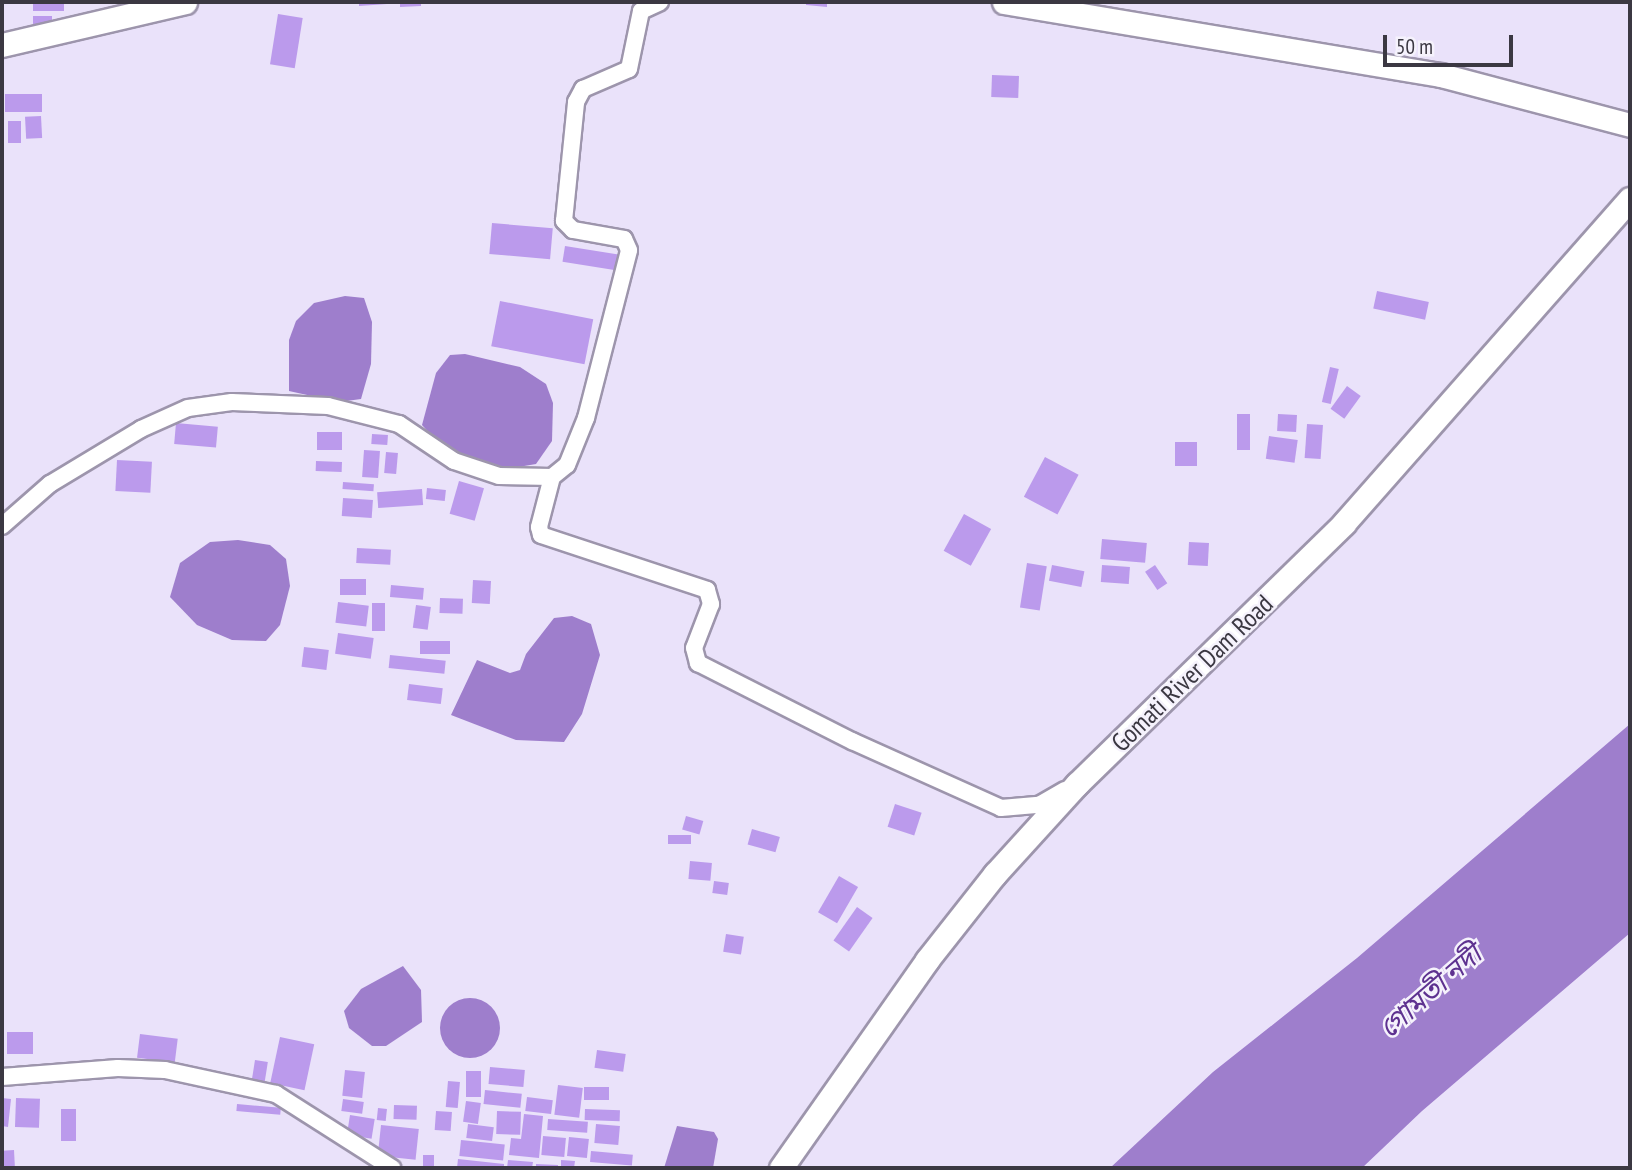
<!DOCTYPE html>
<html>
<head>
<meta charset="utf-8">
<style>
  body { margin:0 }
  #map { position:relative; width:1632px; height:1170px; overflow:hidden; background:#eae2fa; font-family:"PT Sans Narrow","Noto Sans Bengali",sans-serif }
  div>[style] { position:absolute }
  .water>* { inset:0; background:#9e7ecc }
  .round { border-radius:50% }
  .building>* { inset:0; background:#bb9aec; transform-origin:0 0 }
  .roads { filter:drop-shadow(2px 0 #9d95ac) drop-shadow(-2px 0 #9d95ac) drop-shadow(0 2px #9d95ac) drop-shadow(0 -2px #9d95ac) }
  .street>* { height:16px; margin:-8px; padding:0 8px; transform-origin:8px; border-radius:8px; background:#fff }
  .secondary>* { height:23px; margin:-11.5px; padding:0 11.5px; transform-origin:11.5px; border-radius:11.5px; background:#fff }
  span { translate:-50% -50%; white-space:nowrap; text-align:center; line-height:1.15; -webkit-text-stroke:5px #f5f2fc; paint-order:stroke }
  .street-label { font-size:26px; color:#3b3842 }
  .water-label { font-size:28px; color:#5e3290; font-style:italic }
  .frame { position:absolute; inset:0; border:4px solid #3b3842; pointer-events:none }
  .scale { position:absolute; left:1383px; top:35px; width:130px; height:32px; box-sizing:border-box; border:4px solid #3b3842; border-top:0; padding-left:9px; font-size:21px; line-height:24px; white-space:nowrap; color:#3b3842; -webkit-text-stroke:5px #f5f2fc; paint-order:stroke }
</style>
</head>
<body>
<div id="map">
  <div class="water">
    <div style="clip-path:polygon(345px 296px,364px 298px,372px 322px,371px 364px,361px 399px,339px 402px,289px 391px,289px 340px,296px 321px,314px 303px)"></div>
    <div style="clip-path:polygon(465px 354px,520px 367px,546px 384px,553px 403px,552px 441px,536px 464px,507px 469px,480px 468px,446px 452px,422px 425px,436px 373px,450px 355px)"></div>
    <div style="clip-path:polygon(238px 540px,270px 545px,286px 559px,290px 586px,280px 625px,266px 641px,232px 640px,197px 625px,170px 597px,180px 563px,210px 542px)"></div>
    <div style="clip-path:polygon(572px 616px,591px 624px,600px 655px,582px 714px,564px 742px,516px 740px,451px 715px,477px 660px,510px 673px,520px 670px,526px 654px,554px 618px)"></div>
    <div style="clip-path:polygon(1630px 724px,1630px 933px,1422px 1111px,1362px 1168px,1110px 1168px,1213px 1072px,1357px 958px)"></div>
    <div style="clip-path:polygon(403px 966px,421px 990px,422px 1022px,386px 1046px,372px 1046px,349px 1028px,344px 1011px,361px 989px)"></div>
    <div class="round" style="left:440px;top:998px;width:60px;height:60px"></div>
    <div style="clip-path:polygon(677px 1126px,714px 1132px,718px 1139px,713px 1168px,664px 1168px)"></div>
  </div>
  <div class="building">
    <div style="left:33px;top:2px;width:31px;height:9px"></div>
    <div style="clip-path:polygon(359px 2px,387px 2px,387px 4px,359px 6px)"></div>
    <div style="clip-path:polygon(400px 2px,421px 2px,421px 6px,400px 7px)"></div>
    <div style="clip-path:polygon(806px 2px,827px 2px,827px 7px,806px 5px)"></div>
    <div style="left:278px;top:14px;width:25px;height:51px;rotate:9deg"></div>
    <div style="left:52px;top:16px;width:14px;height:19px;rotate:90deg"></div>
    <div style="left:992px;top:75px;width:27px;height:22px;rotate:2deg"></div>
    <div style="left:5px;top:94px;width:37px;height:18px"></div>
    <div style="left:41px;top:116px;width:22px;height:16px;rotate:87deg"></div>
    <div style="left:8px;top:121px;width:13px;height:22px"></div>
    <div style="left:492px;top:223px;width:61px;height:31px;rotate:5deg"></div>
    <div style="left:565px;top:246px;width:54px;height:16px;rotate:9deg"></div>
    <div style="left:1377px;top:291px;width:53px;height:18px;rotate:12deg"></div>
    <div style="left:500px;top:301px;width:95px;height:46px;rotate:11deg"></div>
    <div style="left:1330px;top:367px;width:9px;height:36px;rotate:13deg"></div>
    <div style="left:1347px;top:386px;width:17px;height:28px;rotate:36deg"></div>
    <div style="left:1237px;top:414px;width:13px;height:36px"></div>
    <div style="left:1278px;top:414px;width:19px;height:17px;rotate:3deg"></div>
    <div style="left:176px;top:423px;width:42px;height:21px;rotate:5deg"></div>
    <div style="left:1307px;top:424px;width:16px;height:34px;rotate:4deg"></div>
    <div style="left:317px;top:432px;width:25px;height:18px"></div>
    <div style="left:372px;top:434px;width:16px;height:10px;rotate:4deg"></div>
    <div style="left:1269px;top:436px;width:29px;height:23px;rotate:8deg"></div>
    <div style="left:1175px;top:442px;width:22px;height:24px"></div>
    <div style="left:364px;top:450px;width:16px;height:27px;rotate:4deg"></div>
    <div style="left:386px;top:452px;width:12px;height:21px;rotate:5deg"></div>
    <div style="left:1045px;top:457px;width:38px;height:45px;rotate:28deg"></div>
    <div style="left:117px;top:460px;width:35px;height:31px;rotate:3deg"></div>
    <div style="left:316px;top:461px;width:26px;height:10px;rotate:2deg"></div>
    <div style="left:459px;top:481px;width:26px;height:34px;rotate:16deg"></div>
    <div style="left:343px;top:482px;width:31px;height:7px;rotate:4deg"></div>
    <div style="left:427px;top:488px;width:19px;height:11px;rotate:6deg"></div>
    <div style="left:422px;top:489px;width:16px;height:45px;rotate:86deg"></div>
    <div style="left:343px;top:498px;width:30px;height:18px;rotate:4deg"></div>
    <div style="left:964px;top:514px;width:31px;height:42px;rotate:29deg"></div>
    <div style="left:1102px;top:539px;width:45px;height:20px;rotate:5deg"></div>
    <div style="left:1189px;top:542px;width:20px;height:23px;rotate:3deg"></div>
    <div style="left:357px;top:548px;width:34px;height:15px;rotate:3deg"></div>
    <div style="left:1027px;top:563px;width:20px;height:45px;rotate:9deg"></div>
    <div style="left:1052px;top:565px;width:33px;height:16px;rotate:11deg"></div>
    <div style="left:1102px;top:565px;width:28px;height:17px;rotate:4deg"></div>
    <div style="left:1155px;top:565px;width:22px;height:12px;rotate:56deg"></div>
    <div style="left:340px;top:579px;width:26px;height:16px"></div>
    <div style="left:473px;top:580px;width:18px;height:23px;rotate:3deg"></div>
    <div style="left:391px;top:585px;width:33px;height:12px;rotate:5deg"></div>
    <div style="left:440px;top:598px;width:23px;height:15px;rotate:2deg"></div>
    <div style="left:338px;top:602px;width:31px;height:21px;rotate:7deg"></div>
    <div style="left:372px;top:603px;width:13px;height:28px"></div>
    <div style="left:416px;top:605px;width:15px;height:23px;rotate:8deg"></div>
    <div style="left:338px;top:633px;width:36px;height:21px;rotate:8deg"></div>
    <div style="left:420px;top:641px;width:30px;height:13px"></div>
    <div style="left:304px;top:647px;width:25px;height:20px;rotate:7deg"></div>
    <div style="left:390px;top:655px;width:56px;height:13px;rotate:6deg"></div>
    <div style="left:409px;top:684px;width:34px;height:16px;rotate:7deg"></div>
    <div style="left:895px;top:804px;width:28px;height:24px;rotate:18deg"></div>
    <div style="left:686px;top:816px;width:18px;height:14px;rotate:16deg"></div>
    <div style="left:752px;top:829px;width:29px;height:16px;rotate:16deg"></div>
    <div style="left:668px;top:835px;width:23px;height:9px"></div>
    <div style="left:690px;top:861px;width:22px;height:18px;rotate:5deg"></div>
    <div style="left:839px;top:876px;width:22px;height:42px;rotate:30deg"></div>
    <div style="left:714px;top:881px;width:15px;height:12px;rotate:8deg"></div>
    <div style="left:857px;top:907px;width:19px;height:41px;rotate:35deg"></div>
    <div style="left:726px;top:934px;width:18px;height:18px;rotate:9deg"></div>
    <div style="left:7px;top:1032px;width:26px;height:22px"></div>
    <div style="left:140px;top:1034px;width:38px;height:24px;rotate:7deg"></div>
    <div style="left:280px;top:1037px;width:35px;height:47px;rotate:12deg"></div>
    <div style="left:597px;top:1050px;width:29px;height:18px;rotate:8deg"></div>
    <div style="left:255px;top:1060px;width:13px;height:27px;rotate:9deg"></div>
    <div style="left:490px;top:1067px;width:35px;height:17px;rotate:5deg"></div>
    <div style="left:345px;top:1070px;width:20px;height:26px;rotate:6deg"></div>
    <div style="left:466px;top:1071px;width:15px;height:26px"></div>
    <div style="left:448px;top:1081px;width:12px;height:26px;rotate:5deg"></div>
    <div style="left:558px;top:1085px;width:25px;height:30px;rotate:7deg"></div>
    <div style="left:584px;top:1087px;width:25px;height:13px"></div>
    <div style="left:485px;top:1090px;width:37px;height:14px;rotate:6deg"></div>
    <div style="left:527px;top:1097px;width:26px;height:14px;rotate:7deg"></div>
    <div style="clip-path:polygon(2px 1098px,11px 1099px,8px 1127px,2px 1126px)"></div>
    <div style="left:16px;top:1098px;width:24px;height:29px;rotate:2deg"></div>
    <div style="left:343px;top:1099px;width:21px;height:12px;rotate:8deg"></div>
    <div style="left:466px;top:1101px;width:15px;height:21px;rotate:8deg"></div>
    <div style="left:237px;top:1104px;width:44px;height:7px;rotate:5deg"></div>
    <div style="left:394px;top:1105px;width:23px;height:14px;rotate:2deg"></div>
    <div style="left:378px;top:1108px;width:9px;height:12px;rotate:6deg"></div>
    <div style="left:61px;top:1109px;width:15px;height:32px"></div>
    <div style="left:585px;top:1109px;width:35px;height:11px;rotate:2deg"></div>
    <div style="left:436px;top:1111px;width:16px;height:19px;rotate:4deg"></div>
    <div style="left:497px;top:1111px;width:24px;height:23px;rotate:2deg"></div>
    <div style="clip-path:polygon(524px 1114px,543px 1116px,539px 1158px,509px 1155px,511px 1138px,521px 1139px)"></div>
    <div style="left:350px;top:1115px;width:25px;height:20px;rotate:9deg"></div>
    <div style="left:548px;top:1119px;width:40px;height:11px;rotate:4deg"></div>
    <div style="left:468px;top:1124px;width:26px;height:14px;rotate:7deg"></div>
    <div style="left:596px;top:1124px;width:24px;height:19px;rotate:5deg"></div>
    <div style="left:381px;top:1125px;width:38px;height:31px;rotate:6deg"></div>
    <div style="left:543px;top:1136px;width:23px;height:19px;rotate:5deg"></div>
    <div style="left:569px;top:1137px;width:20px;height:19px;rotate:6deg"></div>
    <div style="left:461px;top:1140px;width:44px;height:16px;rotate:6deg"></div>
    <div style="left:14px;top:1150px;width:18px;height:12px;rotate:87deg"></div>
    <div style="left:591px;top:1151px;width:42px;height:11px;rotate:5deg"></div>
    <div style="left:423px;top:1155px;width:11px;height:13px"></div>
    <div style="clip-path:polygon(458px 1159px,504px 1164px,504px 1168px,457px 1168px)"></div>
    <div style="clip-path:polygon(508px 1160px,533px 1162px,532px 1168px,507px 1168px)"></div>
    <div style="clip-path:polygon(561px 1160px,575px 1161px,574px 1168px,561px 1168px)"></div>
    <div style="clip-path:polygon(536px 1164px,558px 1165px,558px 1168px,536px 1168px)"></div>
  </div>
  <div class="roads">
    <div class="street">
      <div style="left:552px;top:477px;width:52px;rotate:104.6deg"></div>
      <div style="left:539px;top:527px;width:8px;rotate:76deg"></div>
      <div style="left:541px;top:535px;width:175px;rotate:18.3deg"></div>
      <div style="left:707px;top:590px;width:15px;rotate:74deg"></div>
      <div style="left:711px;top:604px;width:47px;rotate:111.1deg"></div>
      <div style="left:694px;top:648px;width:16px;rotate:75deg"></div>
      <div style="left:698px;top:663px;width:173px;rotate:26.9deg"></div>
      <div style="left:852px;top:741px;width:163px;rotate:24.2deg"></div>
      <div style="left:1001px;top:808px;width:38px;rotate:-5deg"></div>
      <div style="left:1039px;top:805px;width:30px;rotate:-30deg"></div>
      <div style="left:2px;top:526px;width:64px;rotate:-41.2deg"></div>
      <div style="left:50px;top:484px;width:106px;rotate:-31.1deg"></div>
      <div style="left:141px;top:429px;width:51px;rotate:-24.1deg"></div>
      <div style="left:188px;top:408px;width:44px;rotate:-7.8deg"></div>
      <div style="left:232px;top:402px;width:96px;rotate:2.4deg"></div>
      <div style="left:328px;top:406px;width:73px;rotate:14.2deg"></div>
      <div style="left:399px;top:424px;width:66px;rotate:33.9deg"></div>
      <div style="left:454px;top:461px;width:47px;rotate:18.4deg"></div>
      <div style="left:499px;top:476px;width:53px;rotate:1.1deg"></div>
      <div style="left:552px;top:477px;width:19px;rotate:-39deg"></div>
      <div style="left:567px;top:465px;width:51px;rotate:-68deg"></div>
      <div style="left:586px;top:418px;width:173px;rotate:-75.6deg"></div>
      <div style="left:629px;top:250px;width:12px;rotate:-114deg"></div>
      <div style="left:624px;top:239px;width:52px;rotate:-170deg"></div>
      <div style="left:573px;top:230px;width:13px;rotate:-135deg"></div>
      <div style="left:564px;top:221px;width:120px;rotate:-84.2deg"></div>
      <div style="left:576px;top:102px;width:15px;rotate:-62deg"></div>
      <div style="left:583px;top:89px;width:50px;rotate:-23.5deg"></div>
      <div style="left:629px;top:69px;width:59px;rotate:-78.3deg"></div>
      <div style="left:641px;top:11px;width:21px;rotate:-25deg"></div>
      <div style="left:2px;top:1077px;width:116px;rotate:-4.4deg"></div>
      <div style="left:118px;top:1068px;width:47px;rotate:2.4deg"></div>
      <div style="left:165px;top:1070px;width:114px;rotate:12.2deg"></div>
      <div style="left:276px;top:1094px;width:138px;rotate:32.5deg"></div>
    </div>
    <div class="secondary">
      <div style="left:1004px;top:2px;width:443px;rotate:9.5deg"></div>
      <div style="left:1441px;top:75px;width:196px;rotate:14.8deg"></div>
      <div style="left:2px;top:45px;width:188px;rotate:-13.2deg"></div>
      <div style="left:781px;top:1168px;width:254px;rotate:-54.9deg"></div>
      <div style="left:927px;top:960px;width:110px;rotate:-51.7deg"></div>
      <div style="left:995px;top:874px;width:122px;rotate:-47.7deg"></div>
      <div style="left:1077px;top:784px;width:373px;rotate:-44.3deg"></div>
      <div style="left:1344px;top:523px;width:432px;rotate:-48.6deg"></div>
    </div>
  </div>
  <div class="street-label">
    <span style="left:1192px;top:673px;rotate:-44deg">Gomati River Dam Road</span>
  </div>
  <div class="water-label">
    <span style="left:1430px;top:991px;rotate:-41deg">গোমতী নদী</span>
  </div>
  <div class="frame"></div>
  <div class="scale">50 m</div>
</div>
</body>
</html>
